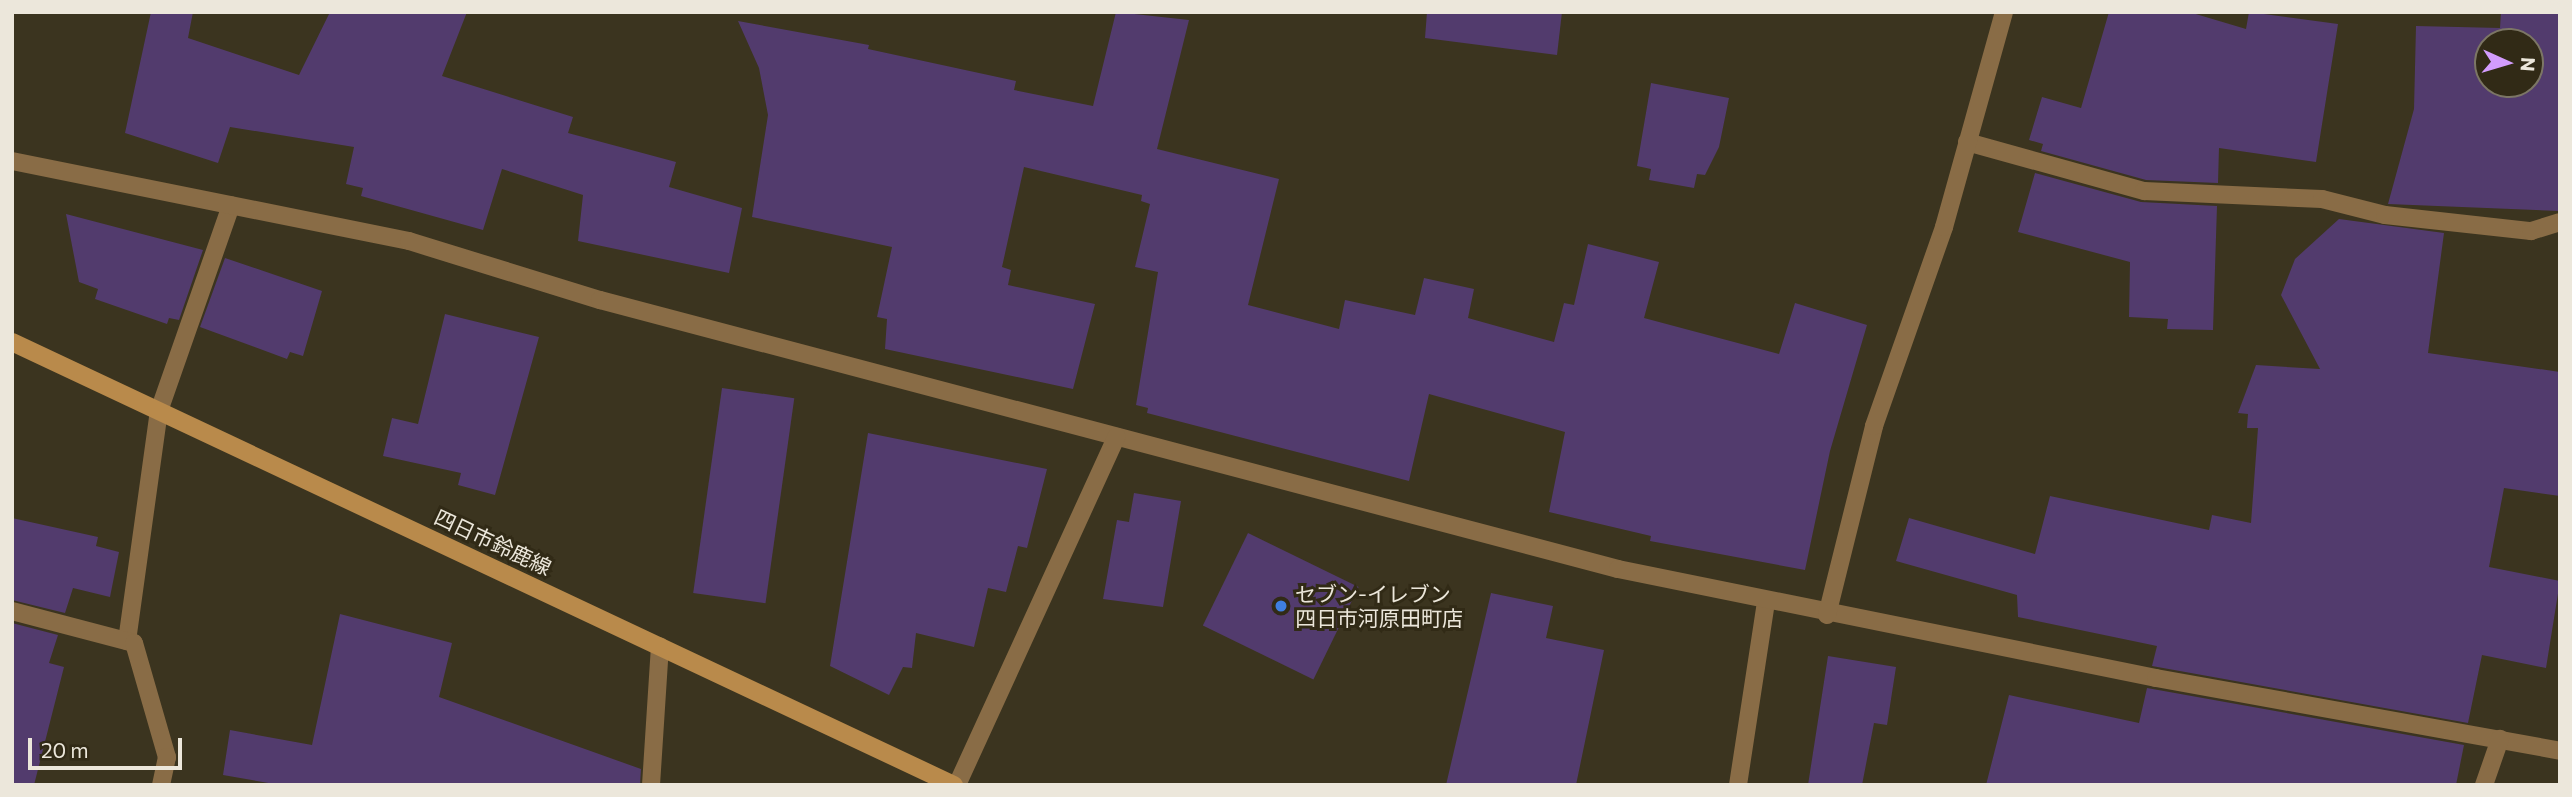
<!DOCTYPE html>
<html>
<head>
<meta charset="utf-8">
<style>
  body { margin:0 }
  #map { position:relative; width:2572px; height:797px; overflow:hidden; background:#3b341f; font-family:Commissioner,"Noto Sans JP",sans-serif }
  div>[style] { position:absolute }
  .building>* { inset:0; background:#523b6d; transform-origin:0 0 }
  .service>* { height:18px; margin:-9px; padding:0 9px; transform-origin:9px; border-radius:9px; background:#896c46 }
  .minor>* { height:18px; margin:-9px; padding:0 9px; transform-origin:9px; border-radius:9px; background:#896c46 }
  .secondary>* { height:18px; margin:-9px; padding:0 9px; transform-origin:9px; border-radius:9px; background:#b98a4b }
  .dots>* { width:19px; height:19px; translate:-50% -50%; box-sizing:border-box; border:4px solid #312a16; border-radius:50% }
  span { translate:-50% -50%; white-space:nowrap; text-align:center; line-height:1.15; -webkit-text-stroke:6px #312a16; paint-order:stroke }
  .street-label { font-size:21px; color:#ece7db }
  .poi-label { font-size:21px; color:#ece7db }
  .left { translate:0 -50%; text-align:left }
  .frame { position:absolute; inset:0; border:14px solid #ece7db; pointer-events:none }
  .north { position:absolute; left:2474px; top:28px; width:70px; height:70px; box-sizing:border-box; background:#312a16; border:2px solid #7c7665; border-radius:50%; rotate:94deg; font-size:19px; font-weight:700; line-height:28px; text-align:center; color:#ece7db }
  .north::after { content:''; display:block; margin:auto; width:24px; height:32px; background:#d39cfd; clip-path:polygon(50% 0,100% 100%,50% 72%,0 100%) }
  .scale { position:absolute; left:28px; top:738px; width:154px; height:32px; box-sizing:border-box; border:4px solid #ece7db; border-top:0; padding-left:9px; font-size:21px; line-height:24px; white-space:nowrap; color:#ece7db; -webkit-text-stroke:5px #312a16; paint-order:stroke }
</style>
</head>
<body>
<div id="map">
  <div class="building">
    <div style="clip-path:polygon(151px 12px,193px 12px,188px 38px,299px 75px,330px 12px,467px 12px,442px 76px,573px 117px,568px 133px,676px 162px,669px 187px,742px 208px,729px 273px,578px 241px,583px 195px,502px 169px,483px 230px,361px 196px,363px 188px,346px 184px,354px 147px,230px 127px,218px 163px,125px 133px)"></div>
    <div style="clip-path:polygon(1116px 12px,1189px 20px,1157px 149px,1279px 179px,1248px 305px,1339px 329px,1345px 300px,1415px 315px,1424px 278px,1474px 289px,1468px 318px,1554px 342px,1564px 303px,1574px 305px,1588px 244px,1659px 262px,1644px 318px,1779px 354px,1795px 303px,1867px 325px,1830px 451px,1805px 570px,1650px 541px,1651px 536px,1549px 512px,1565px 432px,1429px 394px,1409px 481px,1147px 413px,1148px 408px,1136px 405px,1158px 272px,1135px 267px,1150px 204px,1141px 201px,1142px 195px,1024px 167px,1002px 267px,1011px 270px,1008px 285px,1095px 304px,1073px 389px,885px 349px,887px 319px,877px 317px,892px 247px,752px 217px,768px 115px,759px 68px,738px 21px,869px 45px,868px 49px,1016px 81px,1014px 90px,1093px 106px)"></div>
    <div style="clip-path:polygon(1427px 12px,1562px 12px,1557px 55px,1425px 38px)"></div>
    <div style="clip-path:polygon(2109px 12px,2189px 12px,2246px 29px,2249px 12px,2338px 24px,2316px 162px,2219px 148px,2218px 183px,2146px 180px,2041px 151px,2043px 144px,2029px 140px,2042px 97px,2081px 108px)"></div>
    <div style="clip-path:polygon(evenodd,2501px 12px,2560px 12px,2560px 211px,2388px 204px,2414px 109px,2416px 26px,2500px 28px,2501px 12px,2488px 42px,2530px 42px,2530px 84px,2488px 84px,2488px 42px)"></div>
    <div style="clip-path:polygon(1651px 83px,1729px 98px,1719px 147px,1705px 175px,1697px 174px,1694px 188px,1649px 180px,1651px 169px,1637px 166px)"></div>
    <div style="clip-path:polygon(2035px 173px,2141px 202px,2217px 206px,2213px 330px,2167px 329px,2168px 319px,2129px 317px,2130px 262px,2018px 232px)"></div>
    <div style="clip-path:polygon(66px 214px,203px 250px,179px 320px,169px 318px,167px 324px,95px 299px,98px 289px,79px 282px)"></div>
    <div style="clip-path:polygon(2339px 219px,2444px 233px,2428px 353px,2560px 372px,2560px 496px,2504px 488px,2489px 567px,2560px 581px,2546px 668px,2482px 655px,2468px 723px,2152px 666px,2157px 646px,2018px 617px,2017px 595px,1896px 561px,1909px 518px,2035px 554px,2050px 496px,2209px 530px,2212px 515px,2251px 523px,2258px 428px,2247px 428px,2248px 414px,2238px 413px,2256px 365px,2320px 369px,2281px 295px,2295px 259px)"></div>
    <div style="clip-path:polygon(225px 258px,322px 291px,303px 356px,290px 352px,287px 359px,200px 327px)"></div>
    <div style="clip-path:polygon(445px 314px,539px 337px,495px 495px,458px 485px,461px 473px,383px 456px,392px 418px,418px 424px)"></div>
    <div style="left:722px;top:388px;width:73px;height:207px;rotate:8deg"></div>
    <div style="clip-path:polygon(868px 433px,1047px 469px,1027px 548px,1018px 546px,1006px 592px,988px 588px,974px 647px,916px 633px,912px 668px,903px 667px,889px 695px,830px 666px)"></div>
    <div style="clip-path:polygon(1134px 493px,1181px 501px,1163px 607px,1103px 599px,1117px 520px,1129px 522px)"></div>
    <div style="clip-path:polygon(12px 518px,98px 537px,96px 546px,119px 552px,110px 597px,73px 588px,65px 613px,12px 600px)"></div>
    <div style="left:1248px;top:533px;width:123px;height:103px;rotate:26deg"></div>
    <div style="clip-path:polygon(1491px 593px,1553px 606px,1546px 638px,1604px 650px,1576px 785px,1446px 785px)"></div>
    <div style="clip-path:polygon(340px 614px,452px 643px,439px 697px,641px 769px,640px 785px,280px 785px,223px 775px,230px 730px,312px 745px)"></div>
    <div style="clip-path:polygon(12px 623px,58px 635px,49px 663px,64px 667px,34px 785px,12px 785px)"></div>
    <div style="clip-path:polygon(1828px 656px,1896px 667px,1887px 725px,1874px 723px,1862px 785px,1808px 785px)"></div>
    <div style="clip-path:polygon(2147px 688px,2464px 745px,2456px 785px,1986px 785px,2009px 695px,2139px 723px)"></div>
  </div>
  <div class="service">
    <div style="left:1967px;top:142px;width:184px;rotate:15.5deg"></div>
    <div style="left:2144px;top:191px;width:178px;rotate:2.6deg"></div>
    <div style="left:2322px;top:199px;width:65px;rotate:14.3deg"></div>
    <div style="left:2385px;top:215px;width:147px;rotate:6.3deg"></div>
    <div style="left:2531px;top:231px;width:30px;rotate:-17deg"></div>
    <div style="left:127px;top:641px;width:232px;rotate:-82.1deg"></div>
    <div style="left:159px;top:411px;width:218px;rotate:-70.7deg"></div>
    <div style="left:1738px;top:785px;width:185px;rotate:-81.3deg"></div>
  </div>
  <div class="minor">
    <div style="left:12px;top:161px;width:405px;rotate:11.4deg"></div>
    <div style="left:409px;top:241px;width:200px;rotate:17.2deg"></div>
    <div style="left:600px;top:300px;width:1053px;rotate:14.8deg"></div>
    <div style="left:1618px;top:569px;width:549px;rotate:11.45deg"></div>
    <div style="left:2156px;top:678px;width:411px;rotate:10.2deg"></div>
    <div style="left:12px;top:611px;width:126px;rotate:14.7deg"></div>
    <div style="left:134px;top:643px;width:119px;rotate:73.9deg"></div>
    <div style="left:167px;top:757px;width:29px;rotate:102deg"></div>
    <div style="left:1827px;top:615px;width:195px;rotate:-76deg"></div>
    <div style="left:1874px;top:426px;width:211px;rotate:-70.6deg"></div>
    <div style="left:1944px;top:227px;width:223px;rotate:-74.4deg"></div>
    <div style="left:651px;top:785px;width:139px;rotate:-86.3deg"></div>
    <div style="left:957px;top:785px;width:383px;rotate:-65.4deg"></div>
    <div style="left:2484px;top:785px;width:49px;rotate:-70.8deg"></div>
  </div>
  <div class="secondary">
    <div style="left:12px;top:342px;width:1041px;rotate:25.19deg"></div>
  </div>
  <div class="dots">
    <div style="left:1281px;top:606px;background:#3f7fe0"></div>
  </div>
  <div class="street-label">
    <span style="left:493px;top:542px;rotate:25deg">四日市鈴鹿線</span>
  </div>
  <div class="poi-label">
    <span class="left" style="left:1295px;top:606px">セブン-イレブン<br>四日市河原田町店</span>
  </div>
  <div class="frame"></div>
  <div class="north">N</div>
  <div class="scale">20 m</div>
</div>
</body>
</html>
